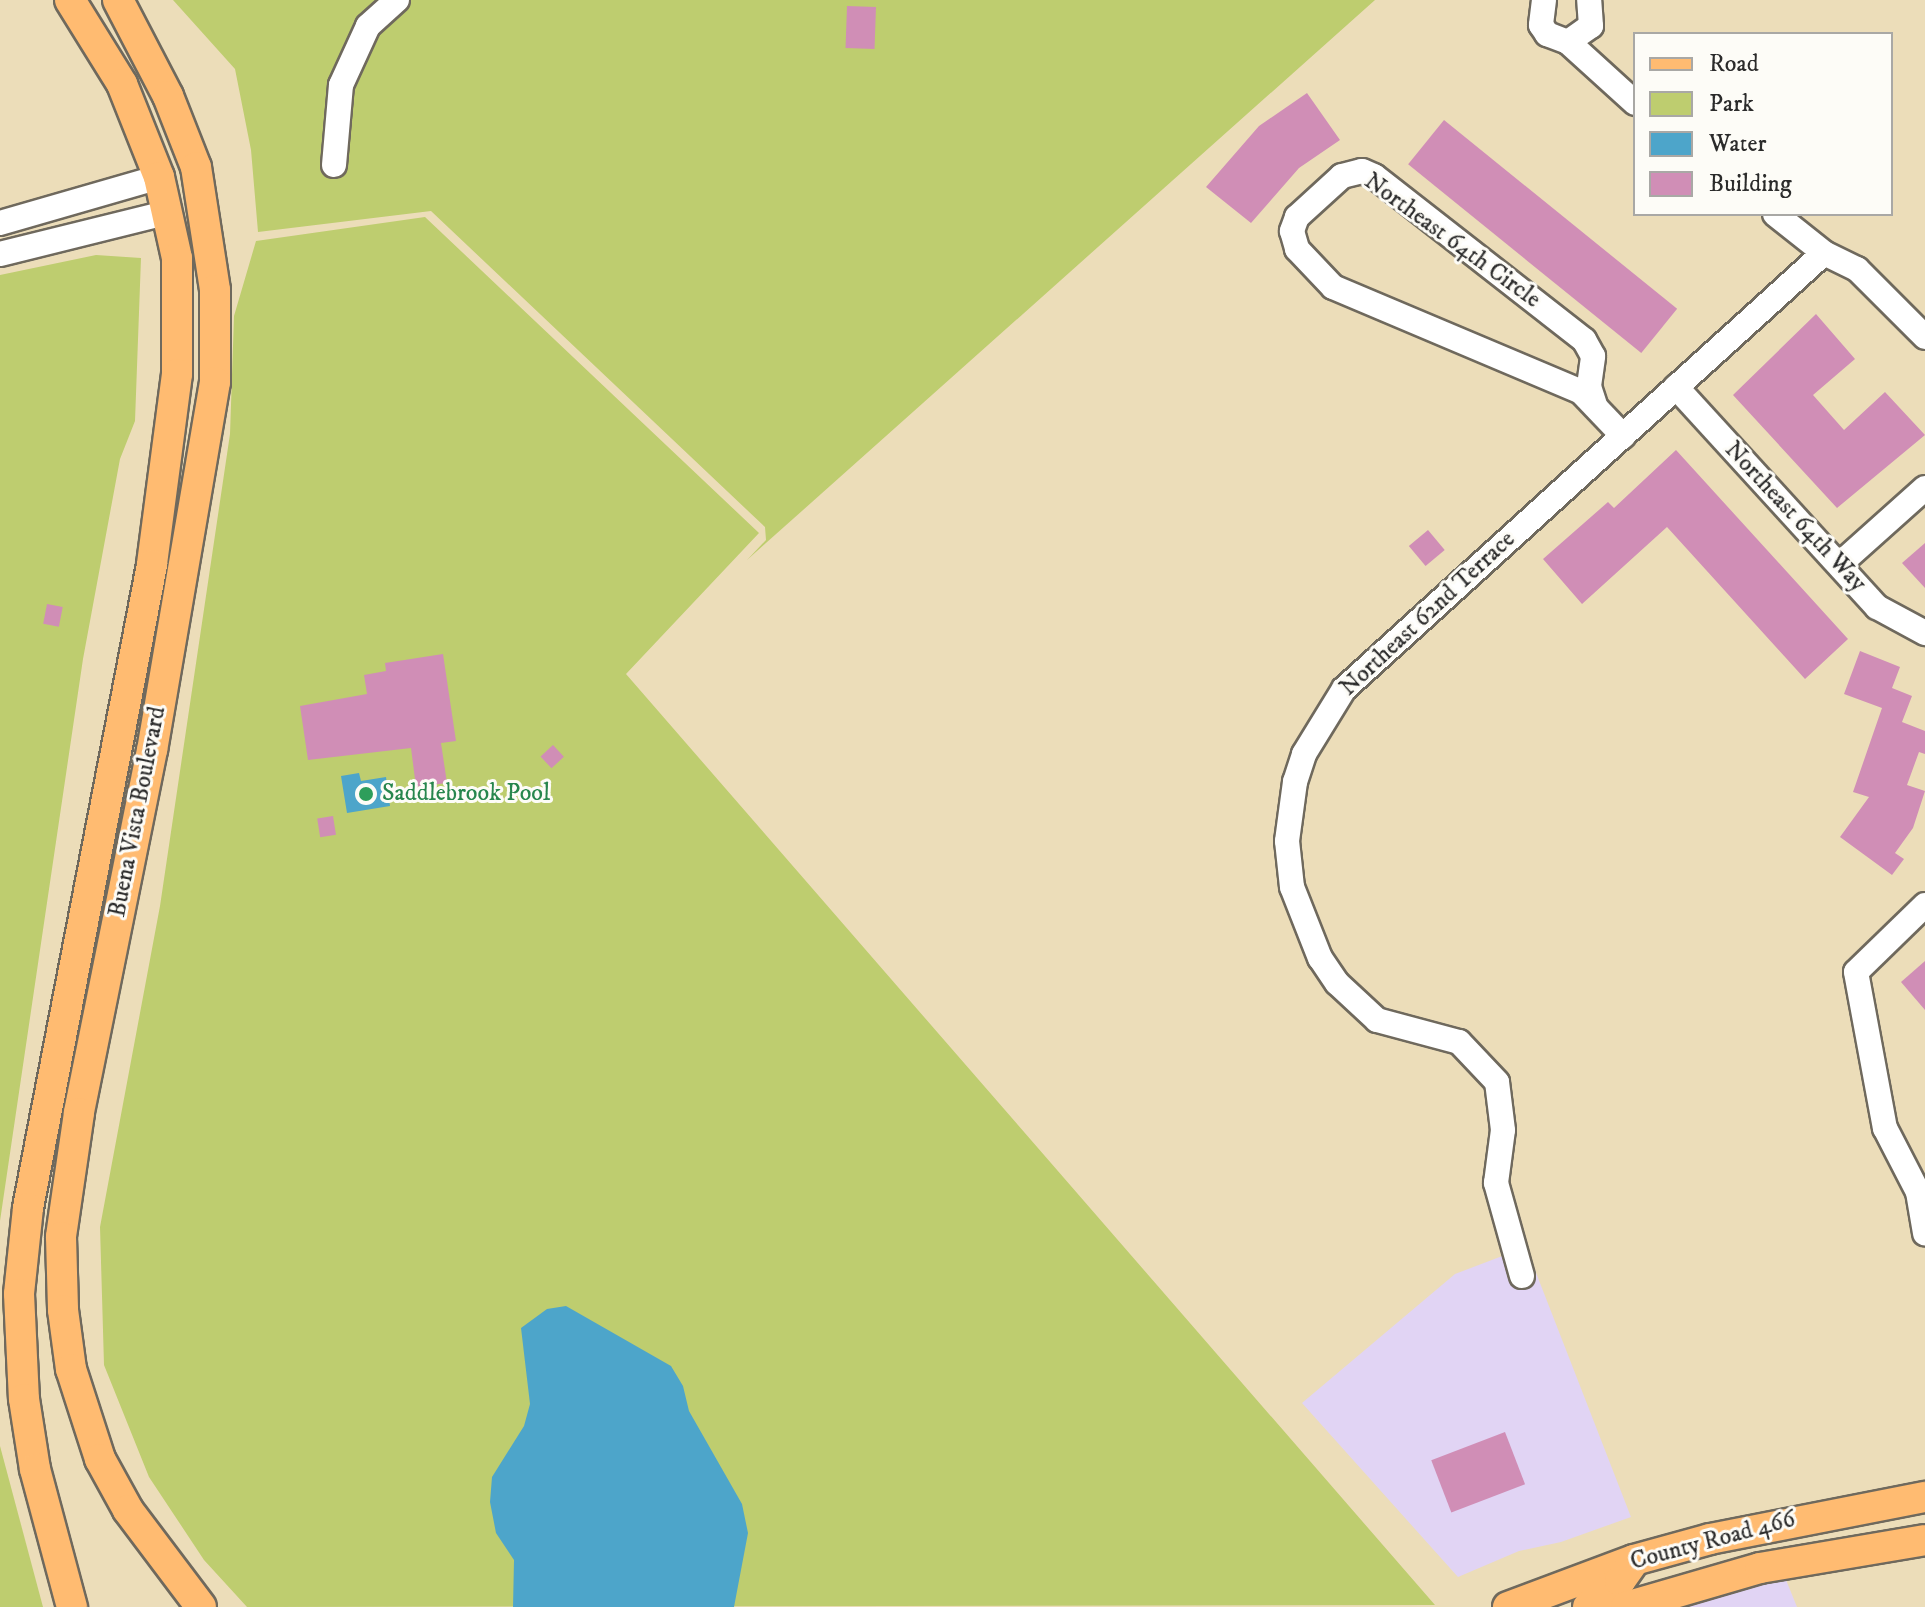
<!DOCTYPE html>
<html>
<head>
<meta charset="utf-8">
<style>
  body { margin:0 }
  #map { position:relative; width:1925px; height:1607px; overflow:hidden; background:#ecddb9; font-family:"IM FELL DW Pica",serif }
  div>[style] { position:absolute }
  .built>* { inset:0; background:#e1d4f4 }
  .green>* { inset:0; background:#becd6f }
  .water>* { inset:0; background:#4da5ca }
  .building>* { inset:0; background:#d08eb6; transform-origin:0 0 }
  .roads { filter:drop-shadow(2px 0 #6f695d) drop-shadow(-2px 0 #6f695d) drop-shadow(0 2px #6f695d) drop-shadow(0 -2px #6f695d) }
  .minor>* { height:24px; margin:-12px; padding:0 12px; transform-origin:12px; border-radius:12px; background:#fff }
  .major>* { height:30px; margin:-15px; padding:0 15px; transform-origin:15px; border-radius:15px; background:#ffbb71 }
  .dots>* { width:22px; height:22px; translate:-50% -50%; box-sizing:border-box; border:4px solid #fdfcf7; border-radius:50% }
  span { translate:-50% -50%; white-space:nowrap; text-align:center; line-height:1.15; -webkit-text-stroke:6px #fdfcf7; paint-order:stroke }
  .street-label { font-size:24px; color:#2b2b2b }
  .leisure-label { font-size:24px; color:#27864d }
  .left { translate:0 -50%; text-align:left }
  .legend { position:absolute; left:1633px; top:32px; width:260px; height:184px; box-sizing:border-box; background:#fdfcf7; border:2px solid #a9a8a5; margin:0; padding:10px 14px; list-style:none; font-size:24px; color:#2b2b2b }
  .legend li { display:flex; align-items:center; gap:16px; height:40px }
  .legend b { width:40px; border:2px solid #a9a8a5 }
</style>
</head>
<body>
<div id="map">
  <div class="built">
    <div style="clip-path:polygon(1526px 1247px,1631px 1517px,1561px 1542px,1519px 1551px,1458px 1577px,1302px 1403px,1455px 1274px)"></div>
    <div style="clip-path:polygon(1784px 1575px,1797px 1607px,1678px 1607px)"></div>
  </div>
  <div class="green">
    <div style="clip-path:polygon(173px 0,1375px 0,747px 560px,766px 540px,765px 527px,431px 211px,258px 232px,251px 150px,235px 69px)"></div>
    <div style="clip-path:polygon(425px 217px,759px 533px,626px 674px,1435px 1605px,247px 1607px,204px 1560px,149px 1477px,104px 1365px,100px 1227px,160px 906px,230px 434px,234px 316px,256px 241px)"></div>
    <div style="clip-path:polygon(96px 255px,141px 258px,135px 421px,120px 459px,83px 659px,0 1221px,0 275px)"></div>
    <div style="clip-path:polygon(0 1446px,43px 1607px,0 1607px)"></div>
  </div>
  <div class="water">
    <div style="clip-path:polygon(359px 773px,361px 781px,386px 777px,390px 806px,347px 813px,341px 776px)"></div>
    <div style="clip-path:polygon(566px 1306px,671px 1366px,683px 1386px,689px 1411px,742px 1504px,748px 1533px,734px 1607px,513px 1607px,514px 1560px,496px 1533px,490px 1502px,492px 1477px,524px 1426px,530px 1404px,521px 1328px,547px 1309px)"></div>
  </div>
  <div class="building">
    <div style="left:847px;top:6px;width:29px;height:42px;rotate:2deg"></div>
    <div style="clip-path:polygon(1307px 93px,1340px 140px,1299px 168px,1251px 223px,1206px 187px,1259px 126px)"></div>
    <div style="left:1444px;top:120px;width:300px;height:57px;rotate:39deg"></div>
    <div style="clip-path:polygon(1816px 314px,1855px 359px,1813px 395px,1844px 430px,1885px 392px,1925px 435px,1837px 508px,1733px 395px)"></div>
    <div style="clip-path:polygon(1676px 450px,1848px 639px,1805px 679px,1667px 527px,1582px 604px,1543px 559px,1608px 502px,1614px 508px)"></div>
    <div style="left:1428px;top:530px;width:26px;height:25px;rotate:50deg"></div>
    <div style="clip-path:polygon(1925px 543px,1925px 588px,1902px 563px)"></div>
    <div style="left:47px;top:604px;width:16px;height:20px;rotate:11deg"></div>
    <div style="clip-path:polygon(1860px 651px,1900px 667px,1892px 688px,1912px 696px,1902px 722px,1925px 731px,1925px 754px,1919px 752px,1907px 785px,1925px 791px,1913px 828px,1895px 853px,1904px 859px,1892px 875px,1840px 837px,1869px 797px,1853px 792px,1882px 708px,1844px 694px)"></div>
    <div style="clip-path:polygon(443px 654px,456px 741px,441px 743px,447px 783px,416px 787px,411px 748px,308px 760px,300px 706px,367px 694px,364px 675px,386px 671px,385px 663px)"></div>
    <div style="left:553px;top:745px;width:16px;height:17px;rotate:47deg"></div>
    <div style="left:333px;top:816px;width:19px;height:16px;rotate:81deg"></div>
    <div style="clip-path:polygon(1925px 961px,1925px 1010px,1901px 982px)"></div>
    <div style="left:1505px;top:1432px;width:56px;height:79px;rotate:69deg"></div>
  </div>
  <div class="roads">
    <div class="minor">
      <div style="left:1544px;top:0;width:25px;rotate:97deg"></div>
      <div style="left:1541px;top:25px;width:11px;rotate:56deg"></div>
      <div style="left:1547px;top:34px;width:22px;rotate:21deg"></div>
      <div style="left:1568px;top:42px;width:28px;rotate:-35deg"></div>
      <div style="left:1591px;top:26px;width:26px;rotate:-94deg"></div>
      <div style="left:1568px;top:42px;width:91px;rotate:42.3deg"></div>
      <div style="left:334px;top:165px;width:80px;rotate:-85deg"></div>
      <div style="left:341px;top:85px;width:65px;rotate:-65.4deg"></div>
      <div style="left:368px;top:26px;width:39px;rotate:-42deg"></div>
      <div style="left:1775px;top:214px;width:63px;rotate:38.5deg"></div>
      <div style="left:1824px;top:253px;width:37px;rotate:26deg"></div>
      <div style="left:1857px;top:269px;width:96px;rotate:45deg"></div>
      <div style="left:0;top:223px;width:166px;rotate:-16.1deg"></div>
      <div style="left:0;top:254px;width:171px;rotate:-13.9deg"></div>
      <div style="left:1676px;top:387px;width:298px;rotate:47.6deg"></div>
      <div style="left:1877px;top:607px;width:55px;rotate:28.4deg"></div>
      <div style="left:1595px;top:405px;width:20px;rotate:-108deg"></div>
      <div style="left:1589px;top:386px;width:30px;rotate:-82deg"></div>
      <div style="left:1593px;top:356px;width:18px;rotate:-119deg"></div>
      <div style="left:1584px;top:340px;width:266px;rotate:-142deg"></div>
      <div style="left:1374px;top:176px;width:13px;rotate:-157deg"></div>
      <div style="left:1362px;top:171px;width:21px;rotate:166deg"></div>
      <div style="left:1342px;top:176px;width:61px;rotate:137.7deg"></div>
      <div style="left:1297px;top:217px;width:15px;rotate:110deg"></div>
      <div style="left:1292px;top:231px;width:19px;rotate:74deg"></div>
      <div style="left:1297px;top:249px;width:52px;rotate:46.5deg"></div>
      <div style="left:1333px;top:287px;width:269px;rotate:22.9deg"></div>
      <div style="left:1581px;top:392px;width:61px;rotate:46.3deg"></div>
      <div style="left:1840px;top:564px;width:114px;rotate:-41.8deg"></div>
      <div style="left:1925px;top:905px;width:96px;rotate:135.8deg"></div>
      <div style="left:1856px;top:972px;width:159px;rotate:79.5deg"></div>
      <div style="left:1885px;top:1128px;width:72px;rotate:62.7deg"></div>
      <div style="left:1918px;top:1192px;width:42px;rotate:80.3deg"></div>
      <div style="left:1522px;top:1276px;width:97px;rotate:-105.6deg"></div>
      <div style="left:1496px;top:1183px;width:53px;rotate:-82.5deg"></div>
      <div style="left:1503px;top:1130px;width:48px;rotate:-97.1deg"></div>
      <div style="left:1497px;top:1082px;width:55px;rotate:-133.5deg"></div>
      <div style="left:1459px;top:1042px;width:85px;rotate:-165deg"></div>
      <div style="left:1377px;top:1020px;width:54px;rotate:-137.2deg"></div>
      <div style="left:1337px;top:983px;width:30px;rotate:-124deg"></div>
      <div style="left:1320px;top:958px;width:76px;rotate:-111.5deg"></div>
      <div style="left:1292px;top:887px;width:46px;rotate:-96.2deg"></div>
      <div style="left:1287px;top:841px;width:60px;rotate:-82.3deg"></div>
      <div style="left:1295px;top:782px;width:29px;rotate:-72deg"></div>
      <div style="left:1304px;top:754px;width:76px;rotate:-58.4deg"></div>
      <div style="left:1344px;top:689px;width:648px;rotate:-42.25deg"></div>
    </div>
    <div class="major">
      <div style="left:70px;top:0;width:99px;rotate:58.2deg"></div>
      <div style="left:122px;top:84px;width:100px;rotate:68.3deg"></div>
      <div style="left:159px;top:177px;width:83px;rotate:77.5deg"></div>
      <div style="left:177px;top:258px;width:116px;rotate:90deg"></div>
      <div style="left:177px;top:374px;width:193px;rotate:97.5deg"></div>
      <div style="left:152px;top:565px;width:655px;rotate:100.92deg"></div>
      <div style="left:28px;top:1208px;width:86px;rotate:96deg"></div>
      <div style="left:19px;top:1294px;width:105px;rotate:87.3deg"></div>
      <div style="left:24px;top:1399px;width:71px;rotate:81.1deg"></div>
      <div style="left:35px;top:1469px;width:143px;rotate:75deg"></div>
      <div style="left:118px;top:0;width:108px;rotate:62.5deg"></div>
      <div style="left:168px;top:96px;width:76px;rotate:68.5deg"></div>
      <div style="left:196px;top:167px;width:124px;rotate:81.2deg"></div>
      <div style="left:215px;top:290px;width:92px;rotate:90deg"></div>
      <div style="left:215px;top:382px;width:373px;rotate:99.7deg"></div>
      <div style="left:152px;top:750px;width:370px;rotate:101.4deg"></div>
      <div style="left:79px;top:1113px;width:125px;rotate:98.3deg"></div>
      <div style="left:61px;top:1237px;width:73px;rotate:88.4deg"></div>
      <div style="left:63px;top:1310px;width:60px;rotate:82.3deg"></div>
      <div style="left:71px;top:1369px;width:95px;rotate:72.1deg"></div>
      <div style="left:100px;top:1459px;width:58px;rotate:61.2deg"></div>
      <div style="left:128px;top:1510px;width:121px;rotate:53deg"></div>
      <div style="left:1508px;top:1607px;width:134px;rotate:-20.5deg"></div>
      <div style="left:1634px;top:1560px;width:79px;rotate:-15.4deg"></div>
      <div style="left:1710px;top:1539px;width:219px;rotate:-11.1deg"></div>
      <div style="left:1588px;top:1607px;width:41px;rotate:-39.1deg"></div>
      <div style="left:1620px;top:1581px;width:24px;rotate:-55deg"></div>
      <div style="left:1626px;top:1607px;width:140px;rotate:-16.2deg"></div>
      <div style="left:1760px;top:1568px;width:167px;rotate:-9.6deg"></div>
    </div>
  </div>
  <div class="dots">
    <div style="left:366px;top:794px;background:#2e9e5b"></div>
  </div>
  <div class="street-label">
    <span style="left:1452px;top:241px;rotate:36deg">Northeast 64th Circle</span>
    <span style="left:1795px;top:517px;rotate:47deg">Northeast 64th Way</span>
    <span style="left:1428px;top:614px;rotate:-43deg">Northeast 62nd Terrace</span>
    <span style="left:138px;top:812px;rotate:-79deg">Buena Vista Boulevard</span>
    <span style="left:1713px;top:1541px;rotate:-15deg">County Road 466</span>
  </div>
  <div class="leisure-label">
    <span class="left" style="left:382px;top:794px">Saddlebrook Pool</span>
  </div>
  <ul class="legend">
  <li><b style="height:10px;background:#ffbb71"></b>Road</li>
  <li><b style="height:22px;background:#becd6f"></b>Park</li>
  <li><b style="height:22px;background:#4da5ca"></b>Water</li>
  <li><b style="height:22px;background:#d08eb6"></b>Building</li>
  </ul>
</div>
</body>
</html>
